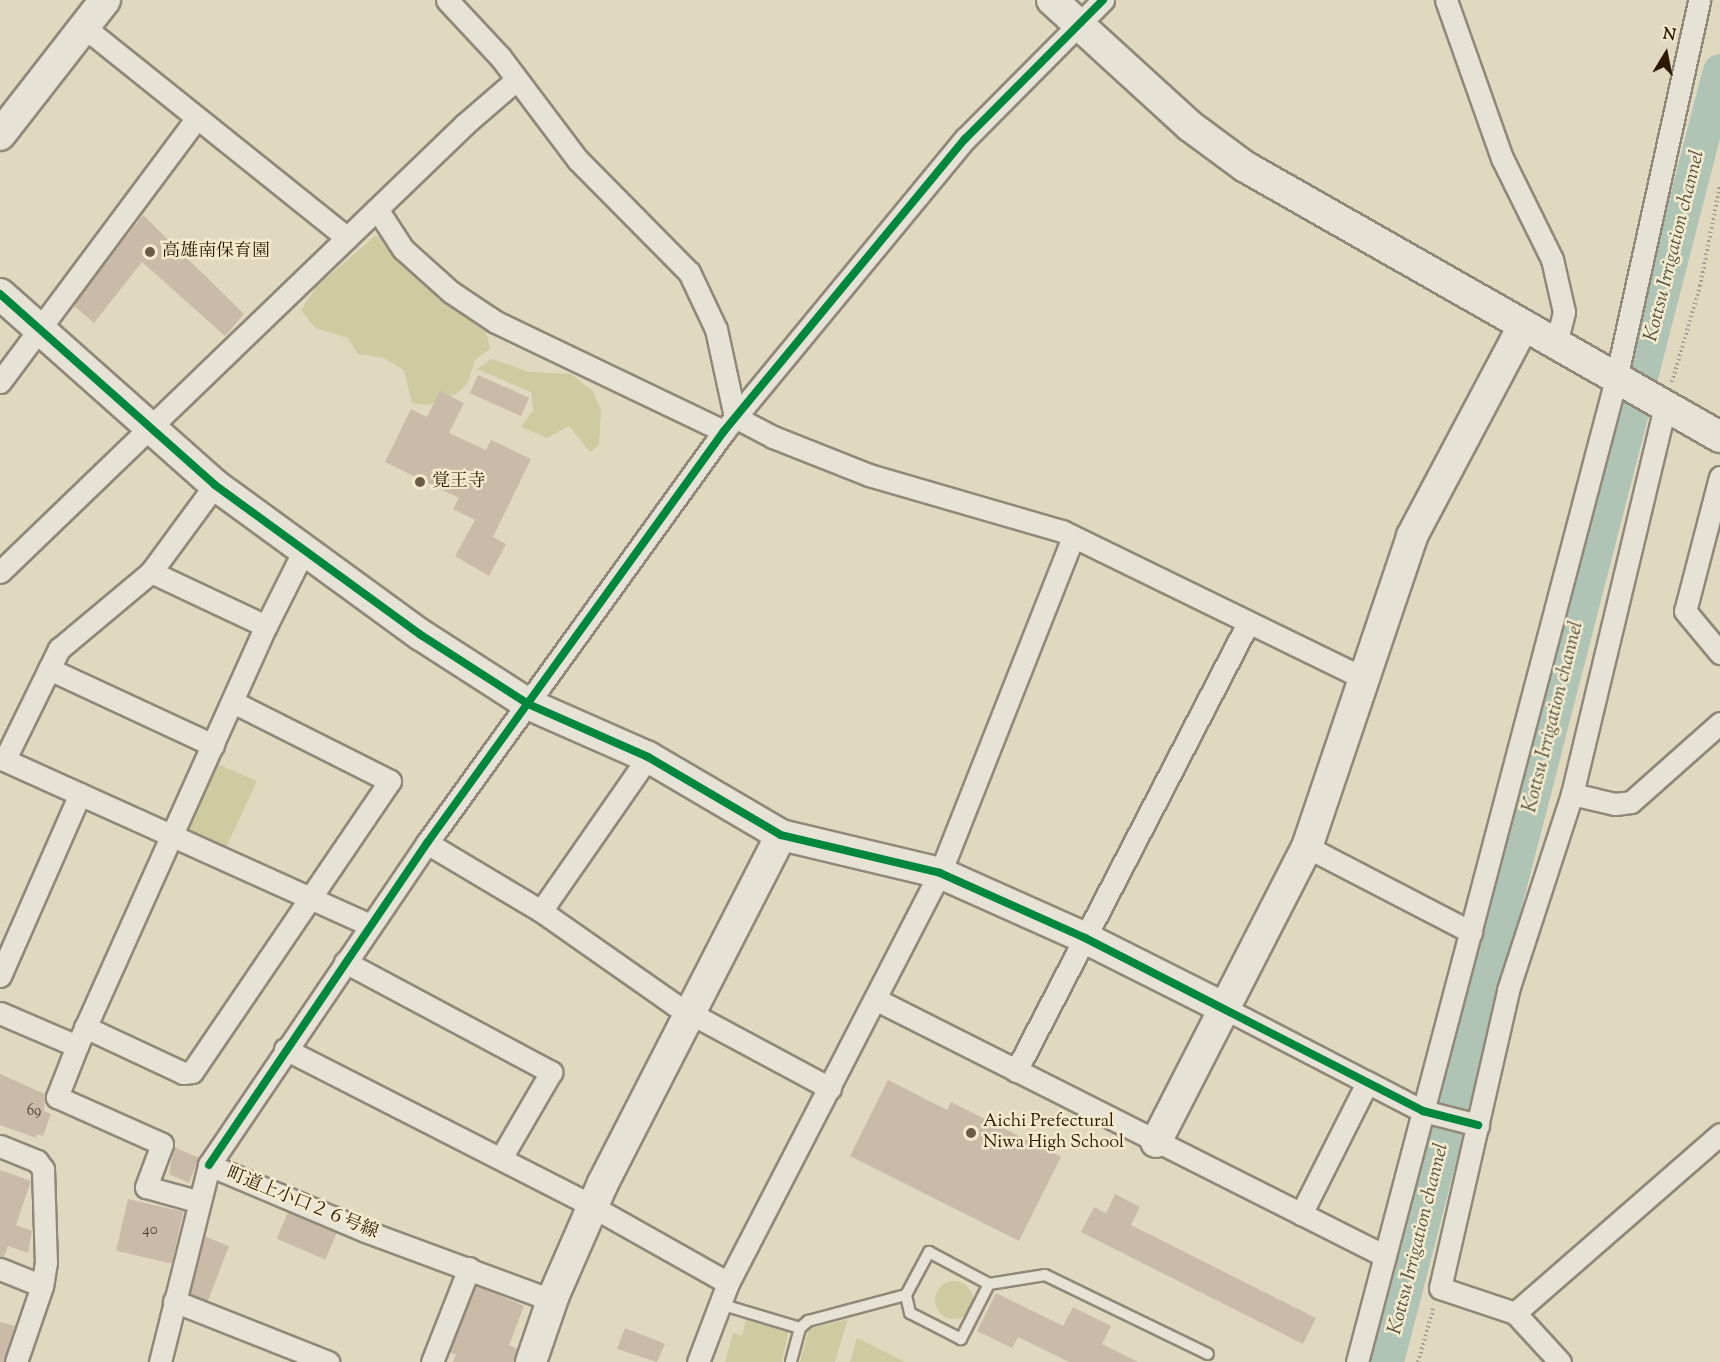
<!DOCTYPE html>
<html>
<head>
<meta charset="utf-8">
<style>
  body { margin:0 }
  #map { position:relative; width:1720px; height:1362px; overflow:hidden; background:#e1d8c0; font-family:"Sorts Mill Goudy","Noto Serif JP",serif }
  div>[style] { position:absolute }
  .green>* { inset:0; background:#cecba1 }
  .round { border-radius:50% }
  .river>* { height:34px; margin:-17px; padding:0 17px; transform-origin:17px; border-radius:17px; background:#b0c4b6 }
  .building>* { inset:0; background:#c9bba8; transform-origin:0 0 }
  .path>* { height:4px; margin-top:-2px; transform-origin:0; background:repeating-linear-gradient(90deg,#a29c91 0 1.5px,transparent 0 4.5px) }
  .roads { filter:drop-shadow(2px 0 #908878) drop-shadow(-2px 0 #908878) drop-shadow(0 2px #908878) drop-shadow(0 -2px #908878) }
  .lane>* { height:10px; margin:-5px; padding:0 5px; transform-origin:5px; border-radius:5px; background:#e7e2d6 }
  .street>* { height:21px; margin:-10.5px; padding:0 10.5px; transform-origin:10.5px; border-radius:10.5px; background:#e7e2d6 }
  .secondary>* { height:30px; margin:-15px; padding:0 15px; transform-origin:15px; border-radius:15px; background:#e7e2d6 }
  .cycleway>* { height:8px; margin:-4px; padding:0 4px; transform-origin:4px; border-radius:4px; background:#00873e }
  .dots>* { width:16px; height:16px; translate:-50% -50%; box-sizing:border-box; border:3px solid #f4eace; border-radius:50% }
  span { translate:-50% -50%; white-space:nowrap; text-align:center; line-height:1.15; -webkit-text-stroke:5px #f4eace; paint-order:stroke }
  .number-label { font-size:15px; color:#52422c }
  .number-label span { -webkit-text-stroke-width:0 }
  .poi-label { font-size:18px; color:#2a1903 }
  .left { translate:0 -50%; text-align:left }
  .street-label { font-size:18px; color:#2a1903 }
  .water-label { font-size:20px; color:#525240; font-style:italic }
  .north { position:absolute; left:1636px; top:24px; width:60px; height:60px; -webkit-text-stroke:4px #f4eace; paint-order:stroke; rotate:10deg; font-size:16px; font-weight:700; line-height:24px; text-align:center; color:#2a1903 }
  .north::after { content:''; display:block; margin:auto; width:21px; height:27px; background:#2a1903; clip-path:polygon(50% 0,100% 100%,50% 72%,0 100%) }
</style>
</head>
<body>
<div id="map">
  <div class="green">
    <div style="clip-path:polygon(375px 236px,383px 238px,389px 251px,419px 280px,485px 327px,490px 349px,475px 360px,468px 382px,458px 393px,428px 405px,412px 403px,404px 370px,384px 358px,358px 354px,348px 338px,315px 328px,301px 310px,317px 286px)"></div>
    <div style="clip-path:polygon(492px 359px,529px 372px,571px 374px,593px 391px,601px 410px,599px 445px,590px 452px,569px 426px,547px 438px,521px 427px,533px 410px,531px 392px,477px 369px)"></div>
    <div style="clip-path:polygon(213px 762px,257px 781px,224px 852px,189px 835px,184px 826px)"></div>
    <div class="round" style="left:935px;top:1281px;width:38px;height:38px"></div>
    <div style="clip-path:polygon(848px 1319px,835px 1362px,800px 1362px,809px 1329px)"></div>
    <div style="clip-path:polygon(746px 1320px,788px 1332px,782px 1362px,725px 1362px,733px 1333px,742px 1335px)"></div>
    <div style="clip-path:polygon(857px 1338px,905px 1362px,850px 1362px)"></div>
  </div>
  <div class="river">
    <div style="left:1387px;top:1362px;width:1333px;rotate:-75.54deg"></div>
  </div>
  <div class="building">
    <div style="clip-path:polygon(143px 215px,244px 314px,225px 336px,142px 262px,94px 323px,73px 305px)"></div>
    <div style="left:478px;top:375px;width:56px;height:20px;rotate:24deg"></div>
    <div style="clip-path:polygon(440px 391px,464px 403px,449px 433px,486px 450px,491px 440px,531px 459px,493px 537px,506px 544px,489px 576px,455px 556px,475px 520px,453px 509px,459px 498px,385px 462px,411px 409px,427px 417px)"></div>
    <div style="clip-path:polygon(0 1074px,45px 1094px,44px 1111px,51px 1114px,43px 1136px,37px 1134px,36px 1138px,0 1125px)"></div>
    <div style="clip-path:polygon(888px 1080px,947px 1110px,951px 1102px,1061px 1157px,1019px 1241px,850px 1156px)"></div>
    <div style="clip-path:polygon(174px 1147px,199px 1158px,189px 1183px,169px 1174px)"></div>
    <div style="clip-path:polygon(0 1170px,31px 1181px,16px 1225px,32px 1231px,28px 1253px,8px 1246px,4px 1257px,0 1257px)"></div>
    <div style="clip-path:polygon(1115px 1194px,1140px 1207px,1131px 1225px,1316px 1318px,1303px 1344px,1081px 1232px,1094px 1207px,1106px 1213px)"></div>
    <div style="left:128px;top:1199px;width:57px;height:53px;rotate:13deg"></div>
    <div style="left:288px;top:1212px;width:53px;height:29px;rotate:23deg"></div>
    <div style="clip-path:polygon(204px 1236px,229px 1246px,208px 1301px,190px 1294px)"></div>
    <div style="clip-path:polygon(476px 1285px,524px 1306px,509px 1345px,517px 1349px,514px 1362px,453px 1362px,456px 1355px,449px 1352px)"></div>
    <div style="clip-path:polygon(996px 1293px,1063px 1326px,1073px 1307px,1111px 1326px,1102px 1344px,1138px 1362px,1069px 1362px,1018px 1337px,1012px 1348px,977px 1331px)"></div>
    <div style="clip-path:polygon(0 1322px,15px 1326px,4px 1362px,0 1362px)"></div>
    <div style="clip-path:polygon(625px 1328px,665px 1344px,657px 1362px,617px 1349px)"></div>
  </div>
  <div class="path">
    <div style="left:1672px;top:382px;width:100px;rotate:-73.7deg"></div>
    <div style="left:1700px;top:286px;width:103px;rotate:-78.8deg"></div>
    <div style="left:1418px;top:1362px;width:58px;rotate:-74.1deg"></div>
  </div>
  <div class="roads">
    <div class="lane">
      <div style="left:989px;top:1284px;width:57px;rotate:-9.1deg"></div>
      <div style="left:1045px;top:1275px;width:181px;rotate:25.9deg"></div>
      <div style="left:720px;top:1304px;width:84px;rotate:16.7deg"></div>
      <div style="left:800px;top:1328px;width:35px;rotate:105deg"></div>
      <div style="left:800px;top:1328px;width:11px;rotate:-41deg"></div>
      <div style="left:808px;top:1321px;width:101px;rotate:-14.9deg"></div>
      <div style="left:906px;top:1295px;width:49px;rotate:-61.9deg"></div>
      <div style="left:929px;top:1252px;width:68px;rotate:28.1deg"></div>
      <div style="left:989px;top:1284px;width:62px;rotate:117deg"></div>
      <div style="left:961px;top:1339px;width:57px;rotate:-153deg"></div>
      <div style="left:910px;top:1313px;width:18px;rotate:-103deg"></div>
    </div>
    <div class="street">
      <div style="left:447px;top:0;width:79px;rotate:47deg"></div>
      <div style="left:501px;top:58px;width:128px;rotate:53deg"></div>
      <div style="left:578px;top:160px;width:158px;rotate:45.3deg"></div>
      <div style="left:689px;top:272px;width:63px;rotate:64.7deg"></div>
      <div style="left:716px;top:329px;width:90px;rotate:77.8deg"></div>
      <div style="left:735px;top:417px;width:43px;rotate:27.8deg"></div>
      <div style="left:773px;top:437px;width:103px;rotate:21.6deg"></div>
      <div style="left:869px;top:475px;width:201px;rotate:16.2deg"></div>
      <div style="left:1062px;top:531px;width:335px;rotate:26deg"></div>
      <div style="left:1446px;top:0;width:168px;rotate:70.5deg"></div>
      <div style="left:1502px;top:158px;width:113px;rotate:63.7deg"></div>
      <div style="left:1552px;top:259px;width:54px;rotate:77.2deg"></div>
      <div style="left:1564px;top:312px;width:34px;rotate:104deg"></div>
      <div style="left:84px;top:27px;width:337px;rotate:38.7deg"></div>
      <div style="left:377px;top:209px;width:48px;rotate:57deg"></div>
      <div style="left:403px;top:249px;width:64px;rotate:41.9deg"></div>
      <div style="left:451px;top:292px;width:54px;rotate:33.7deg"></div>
      <div style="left:496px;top:322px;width:253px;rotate:25.6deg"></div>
      <div style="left:0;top:382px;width:329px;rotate:-53.3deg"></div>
      <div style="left:1720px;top:477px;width:138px;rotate:104.6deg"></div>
      <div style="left:1685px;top:611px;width:55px;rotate:50.2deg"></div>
      <div style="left:0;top:572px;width:646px;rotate:-43.93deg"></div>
      <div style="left:465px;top:124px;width:67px;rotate:-40.8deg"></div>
      <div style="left:151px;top:572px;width:127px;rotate:25.2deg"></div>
      <div style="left:49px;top:669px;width:181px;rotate:24.9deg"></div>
      <div style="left:0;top:758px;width:406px;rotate:24.3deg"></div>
      <div style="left:5px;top:759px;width:123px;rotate:-63.9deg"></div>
      <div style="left:59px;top:649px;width:120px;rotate:-39.9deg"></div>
      <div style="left:151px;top:572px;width:108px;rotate:-53.7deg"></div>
      <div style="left:1572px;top:794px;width:399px;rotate:-76.5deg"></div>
      <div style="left:427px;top:843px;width:133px;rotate:30.8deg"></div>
      <div style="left:541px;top:911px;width:164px;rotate:35deg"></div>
      <div style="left:675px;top:1005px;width:176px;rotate:28.2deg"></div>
      <div style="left:1307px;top:847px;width:185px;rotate:27.4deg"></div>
      <div style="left:541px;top:911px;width:188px;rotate:-55.2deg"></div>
      <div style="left:345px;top:962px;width:234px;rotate:28.1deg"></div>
      <div style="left:551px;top:1072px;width:99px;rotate:120.2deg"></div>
      <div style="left:0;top:976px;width:199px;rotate:-66.3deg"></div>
      <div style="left:875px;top:999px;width:571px;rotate:26.74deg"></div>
      <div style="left:1222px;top:1007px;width:226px;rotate:27.4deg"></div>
      <div style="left:1423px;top:1111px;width:57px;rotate:14.3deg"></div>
      <div style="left:0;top:1013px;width:84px;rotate:23.2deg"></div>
      <div style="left:77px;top:1046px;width:461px;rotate:-65.8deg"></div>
      <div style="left:266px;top:626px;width:87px;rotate:-63.4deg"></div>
      <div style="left:85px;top:1027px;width:108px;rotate:25.1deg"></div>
      <div style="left:183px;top:1073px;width:9px;rotate:-6deg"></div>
      <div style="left:192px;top:1072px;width:352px;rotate:-55.8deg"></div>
      <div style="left:390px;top:781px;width:176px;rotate:-153.3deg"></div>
      <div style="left:77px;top:1046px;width:55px;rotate:111.4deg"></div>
      <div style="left:57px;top:1097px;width:115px;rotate:24.1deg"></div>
      <div style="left:162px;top:1144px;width:46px;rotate:110.4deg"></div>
      <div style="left:146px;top:1187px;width:53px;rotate:15.4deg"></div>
      <div style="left:285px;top:1049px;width:330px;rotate:27deg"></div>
      <div style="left:579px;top:1199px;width:171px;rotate:29.4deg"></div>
      <div style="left:1016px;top:1071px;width:505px;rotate:-62.62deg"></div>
      <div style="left:0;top:1146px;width:40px;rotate:22deg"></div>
      <div style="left:37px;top:1161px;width:10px;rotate:53deg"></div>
      <div style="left:43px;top:1169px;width:93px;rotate:88.2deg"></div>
      <div style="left:46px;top:1262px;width:24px;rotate:99deg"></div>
      <div style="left:42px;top:1286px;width:80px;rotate:108.9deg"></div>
      <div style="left:209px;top:1165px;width:389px;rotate:-55.9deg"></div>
      <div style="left:427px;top:843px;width:508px;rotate:-54.21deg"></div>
      <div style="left:724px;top:431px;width:379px;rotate:-50.5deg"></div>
      <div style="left:965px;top:139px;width:196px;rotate:-45.2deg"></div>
      <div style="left:1301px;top:1214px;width:147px;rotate:-63.3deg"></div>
      <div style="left:0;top:1269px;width:45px;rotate:22deg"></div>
      <div style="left:174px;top:1301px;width:166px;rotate:21.6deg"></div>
      <div style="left:1515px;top:1313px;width:272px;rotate:-41.1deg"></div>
      <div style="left:160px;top:1362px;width:203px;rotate:-76deg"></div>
      <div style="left:209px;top:1165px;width:169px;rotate:22.9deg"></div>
      <div style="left:365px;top:1231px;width:199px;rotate:20.3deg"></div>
      <div style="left:432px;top:1362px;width:101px;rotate:-68.5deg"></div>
      <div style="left:698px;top:1362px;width:85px;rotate:-69.2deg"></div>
      <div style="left:728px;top:1283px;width:462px;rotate:-62.7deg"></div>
      <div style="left:940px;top:873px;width:361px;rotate:-68.4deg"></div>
      <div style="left:1357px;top:1362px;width:1017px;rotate:-75.24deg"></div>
      <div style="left:1616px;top:379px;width:388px;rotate:-77.6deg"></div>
      <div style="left:1560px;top:1362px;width:67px;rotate:-132.6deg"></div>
      <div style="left:1515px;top:1313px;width:79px;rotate:-161.6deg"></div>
      <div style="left:1440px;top:1288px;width:306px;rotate:-77.1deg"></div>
      <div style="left:1508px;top:990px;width:206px;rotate:-71.9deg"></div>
      <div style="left:1572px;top:794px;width:44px;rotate:13.1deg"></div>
      <div style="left:1615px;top:804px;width:16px;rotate:-7deg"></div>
      <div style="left:1631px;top:802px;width:119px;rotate:-41.6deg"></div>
    </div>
    <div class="secondary">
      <div style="left:1052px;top:0;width:187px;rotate:42.4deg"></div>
      <div style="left:1190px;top:126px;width:67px;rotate:36.5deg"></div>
      <div style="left:1244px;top:166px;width:548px;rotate:29.65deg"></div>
      <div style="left:0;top:135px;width:171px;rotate:-52.1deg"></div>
      <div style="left:0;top:294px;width:288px;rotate:41.6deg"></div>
      <div style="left:215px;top:485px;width:255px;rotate:36.1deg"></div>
      <div style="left:421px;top:635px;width:127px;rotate:32.8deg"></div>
      <div style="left:528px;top:704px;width:131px;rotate:23.8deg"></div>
      <div style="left:648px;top:757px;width:154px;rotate:30.4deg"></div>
      <div style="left:781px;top:835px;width:163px;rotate:13.4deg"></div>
      <div style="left:940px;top:873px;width:159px;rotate:24.1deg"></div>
      <div style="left:1085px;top:938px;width:153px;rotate:26.7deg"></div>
      <div style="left:1156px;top:1142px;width:331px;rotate:-62.9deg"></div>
      <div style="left:1307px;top:847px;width:328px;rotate:-71.3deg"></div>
      <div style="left:1412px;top:536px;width:238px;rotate:-62.1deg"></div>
      <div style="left:531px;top:1362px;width:71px;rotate:-71.1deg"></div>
      <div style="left:554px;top:1295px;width:122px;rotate:-66.4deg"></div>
      <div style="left:603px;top:1183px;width:391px;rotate:-62.9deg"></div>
    </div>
  </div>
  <div class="cycleway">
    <div style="left:0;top:294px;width:288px;rotate:41.6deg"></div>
    <div style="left:215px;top:485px;width:255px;rotate:36.1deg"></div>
    <div style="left:421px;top:635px;width:127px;rotate:32.8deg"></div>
    <div style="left:528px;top:704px;width:131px;rotate:23.8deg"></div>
    <div style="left:648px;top:757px;width:154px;rotate:30.4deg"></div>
    <div style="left:781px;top:835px;width:163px;rotate:13.4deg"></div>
    <div style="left:940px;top:873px;width:159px;rotate:24.1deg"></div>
    <div style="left:1085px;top:938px;width:380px;rotate:27.1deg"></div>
    <div style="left:1423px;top:1111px;width:57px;rotate:14.3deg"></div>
    <div style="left:209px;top:1165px;width:389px;rotate:-55.9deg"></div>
    <div style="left:427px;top:843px;width:508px;rotate:-54.21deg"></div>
    <div style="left:724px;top:431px;width:379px;rotate:-50.5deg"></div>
    <div style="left:965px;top:139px;width:196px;rotate:-45.2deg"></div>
  </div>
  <div class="dots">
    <div style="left:150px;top:252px;background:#6a5c45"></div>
    <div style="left:420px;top:482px;background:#6a5c45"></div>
    <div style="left:971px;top:1133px;background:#6a5c45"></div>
  </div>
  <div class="number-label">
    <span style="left:34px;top:1112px">69</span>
    <span style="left:150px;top:1231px">40</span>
  </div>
  <div class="poi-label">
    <span class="left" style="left:162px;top:252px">高雄南保育園</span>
    <span class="left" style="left:432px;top:482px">覚王寺</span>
    <span class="left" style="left:983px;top:1133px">Aichi Prefectural<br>Niwa High School</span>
  </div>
  <div class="street-label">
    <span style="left:302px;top:1204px;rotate:22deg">町道上小口２６号線</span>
  </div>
  <div class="water-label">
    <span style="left:1675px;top:246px;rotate:-76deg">Kottsu Irrigation channel</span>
    <span style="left:1554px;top:717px;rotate:-76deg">Kottsu Irrigation channel</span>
    <span style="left:1419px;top:1239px;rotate:-76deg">Kottsu Irrigation channel</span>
  </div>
  <div class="north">N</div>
</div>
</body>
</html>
